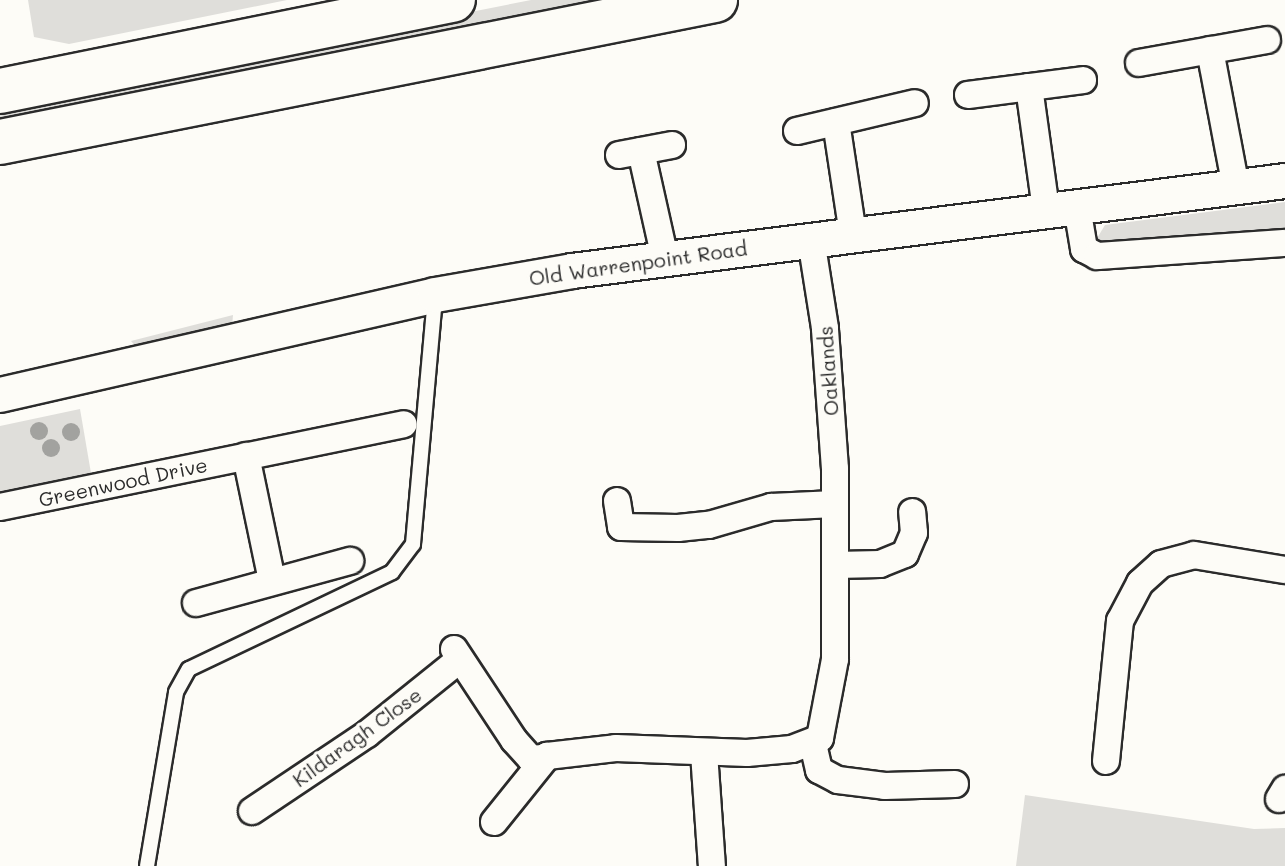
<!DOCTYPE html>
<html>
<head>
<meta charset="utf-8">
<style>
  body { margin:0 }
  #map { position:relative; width:1285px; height:866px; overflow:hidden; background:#fdfcf7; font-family:Mali,sans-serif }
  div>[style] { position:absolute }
  .green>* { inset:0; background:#dfdeda }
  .roads { filter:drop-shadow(2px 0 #2b2b2b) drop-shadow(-2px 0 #2b2b2b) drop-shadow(0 2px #2b2b2b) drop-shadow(0 -2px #2b2b2b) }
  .service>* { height:14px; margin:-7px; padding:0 7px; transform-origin:7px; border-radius:7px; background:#fdfcf7 }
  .minor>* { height:26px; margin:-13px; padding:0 13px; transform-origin:13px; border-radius:13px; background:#fdfcf7 }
  .tertiary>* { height:34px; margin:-17px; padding:0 17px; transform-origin:17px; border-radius:17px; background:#fdfcf7 }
  .trunk>* { height:44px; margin:-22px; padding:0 22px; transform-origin:22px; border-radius:22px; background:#fdfcf7 }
  .trees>* { width:18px; height:18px; margin:-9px; border-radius:50%; background:#a2a29f }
  span { translate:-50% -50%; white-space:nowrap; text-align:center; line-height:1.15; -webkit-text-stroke:6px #fdfcf7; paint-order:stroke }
  .street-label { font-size:20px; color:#2b2b2b }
</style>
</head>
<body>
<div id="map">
  <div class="green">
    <div style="clip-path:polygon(28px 0,287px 0,69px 44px,34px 37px)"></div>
    <div style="clip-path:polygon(531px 0,648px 0,0 127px,0 105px)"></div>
    <div style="clip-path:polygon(1285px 202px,1285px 236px,1099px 248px,1096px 240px,1105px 225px)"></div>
    <div style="clip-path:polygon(233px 315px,232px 327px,138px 349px,131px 341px)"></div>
    <div style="clip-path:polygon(80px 409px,92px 479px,0 496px,0 426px)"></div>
    <div style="clip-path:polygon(1025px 795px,1254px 829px,1285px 828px,1285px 866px,1016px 866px)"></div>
  </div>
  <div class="roads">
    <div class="service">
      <div style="left:147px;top:866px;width:176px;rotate:-80.5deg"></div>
      <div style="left:176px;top:692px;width:26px;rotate:-61deg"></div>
      <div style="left:189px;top:669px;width:225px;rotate:-25.5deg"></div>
      <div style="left:392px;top:572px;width:35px;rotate:-53deg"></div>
      <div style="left:413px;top:544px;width:249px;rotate:-84.9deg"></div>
    </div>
    <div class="minor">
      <div style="left:1210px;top:50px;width:140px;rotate:79.3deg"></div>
      <div style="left:1139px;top:63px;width:130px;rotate:-10.2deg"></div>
      <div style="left:1029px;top:87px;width:124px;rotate:82.1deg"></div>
      <div style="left:968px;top:95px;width:116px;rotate:-7.4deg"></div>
      <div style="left:836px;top:122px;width:114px;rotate:81.4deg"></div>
      <div style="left:797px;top:131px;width:121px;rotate:-13.3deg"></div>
      <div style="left:641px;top:151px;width:110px;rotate:77.4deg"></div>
      <div style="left:619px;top:155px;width:54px;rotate:-10.7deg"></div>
      <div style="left:1077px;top:207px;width:43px;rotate:80.5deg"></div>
      <div style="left:1084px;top:249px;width:15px;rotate:28deg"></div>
      <div style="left:1097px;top:256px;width:188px;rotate:-4deg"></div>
      <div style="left:246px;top:456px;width:127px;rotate:78.2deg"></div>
      <div style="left:617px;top:501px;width:26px;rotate:81deg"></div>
      <div style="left:621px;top:527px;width:57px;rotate:1deg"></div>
      <div style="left:678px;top:528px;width:31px;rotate:-6deg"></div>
      <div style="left:709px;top:525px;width:65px;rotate:-16.2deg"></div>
      <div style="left:771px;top:507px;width:64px;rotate:-2.7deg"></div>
      <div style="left:0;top:507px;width:412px;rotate:-11.6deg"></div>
      <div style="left:836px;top:565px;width:44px;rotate:-1.3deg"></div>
      <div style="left:880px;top:564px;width:27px;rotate:-22deg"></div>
      <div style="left:905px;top:554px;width:23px;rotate:-67deg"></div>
      <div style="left:914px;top:533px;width:21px;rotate:-95deg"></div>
      <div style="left:196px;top:603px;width:160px;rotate:-15.3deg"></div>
      <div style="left:454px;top:649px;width:109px;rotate:56.6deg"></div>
      <div style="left:514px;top:740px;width:25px;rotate:48deg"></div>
      <div style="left:531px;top:759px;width:12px;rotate:-5deg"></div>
      <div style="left:813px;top:744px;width:27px;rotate:77deg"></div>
      <div style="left:819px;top:770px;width:21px;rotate:28deg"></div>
      <div style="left:838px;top:780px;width:47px;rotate:7.3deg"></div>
      <div style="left:885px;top:786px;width:70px;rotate:-1.6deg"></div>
      <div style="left:704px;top:753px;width:113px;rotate:86deg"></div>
      <div style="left:1106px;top:761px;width:141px;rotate:-84.3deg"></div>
      <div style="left:1120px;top:621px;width:43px;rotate:-62.2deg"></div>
      <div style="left:1140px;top:583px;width:28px;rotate:-42deg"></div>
      <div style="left:1161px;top:564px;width:34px;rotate:-15deg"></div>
      <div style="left:1194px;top:555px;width:92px;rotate:9.4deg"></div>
      <div style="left:1279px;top:799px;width:12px;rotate:-59deg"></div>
      <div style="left:252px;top:811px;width:138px;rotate:-33.8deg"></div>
      <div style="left:367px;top:734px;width:118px;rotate:-38.8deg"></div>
      <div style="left:494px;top:822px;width:85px;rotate:-51.2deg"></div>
      <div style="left:547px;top:756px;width:69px;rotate:-6.6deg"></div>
      <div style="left:616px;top:748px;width:131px;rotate:2.2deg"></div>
      <div style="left:747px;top:753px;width:45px;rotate:-5.1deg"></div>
      <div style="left:792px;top:749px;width:30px;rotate:-21deg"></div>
      <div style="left:820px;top:738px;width:80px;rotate:-79.2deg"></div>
      <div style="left:835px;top:659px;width:190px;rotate:-90deg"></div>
      <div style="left:835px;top:469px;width:141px;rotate:-94.1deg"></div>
      <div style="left:825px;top:328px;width:89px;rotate:-99deg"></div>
    </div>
    <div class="tertiary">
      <div style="left:0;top:395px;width:446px;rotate:-12.9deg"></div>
      <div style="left:435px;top:295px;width:139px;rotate:-9.9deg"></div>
      <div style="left:572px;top:271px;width:719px;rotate:-7.19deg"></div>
    </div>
    <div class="trunk">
      <div style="left:0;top:91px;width:462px;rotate:-11.4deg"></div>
      <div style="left:0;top:142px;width:729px;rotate:-11.23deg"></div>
    </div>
  </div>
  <div class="trees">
    <div style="left:39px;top:431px"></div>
    <div style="left:71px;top:432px"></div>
    <div style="left:51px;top:448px"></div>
  </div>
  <div class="street-label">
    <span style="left:638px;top:263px;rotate:-8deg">Old Warrenpoint Road</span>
    <span style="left:828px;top:371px;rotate:-94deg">Oaklands</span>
    <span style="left:123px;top:482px;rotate:-12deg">Greenwood Drive</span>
    <span style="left:357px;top:737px;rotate:-36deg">Kildaragh Close</span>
  </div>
</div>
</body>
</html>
